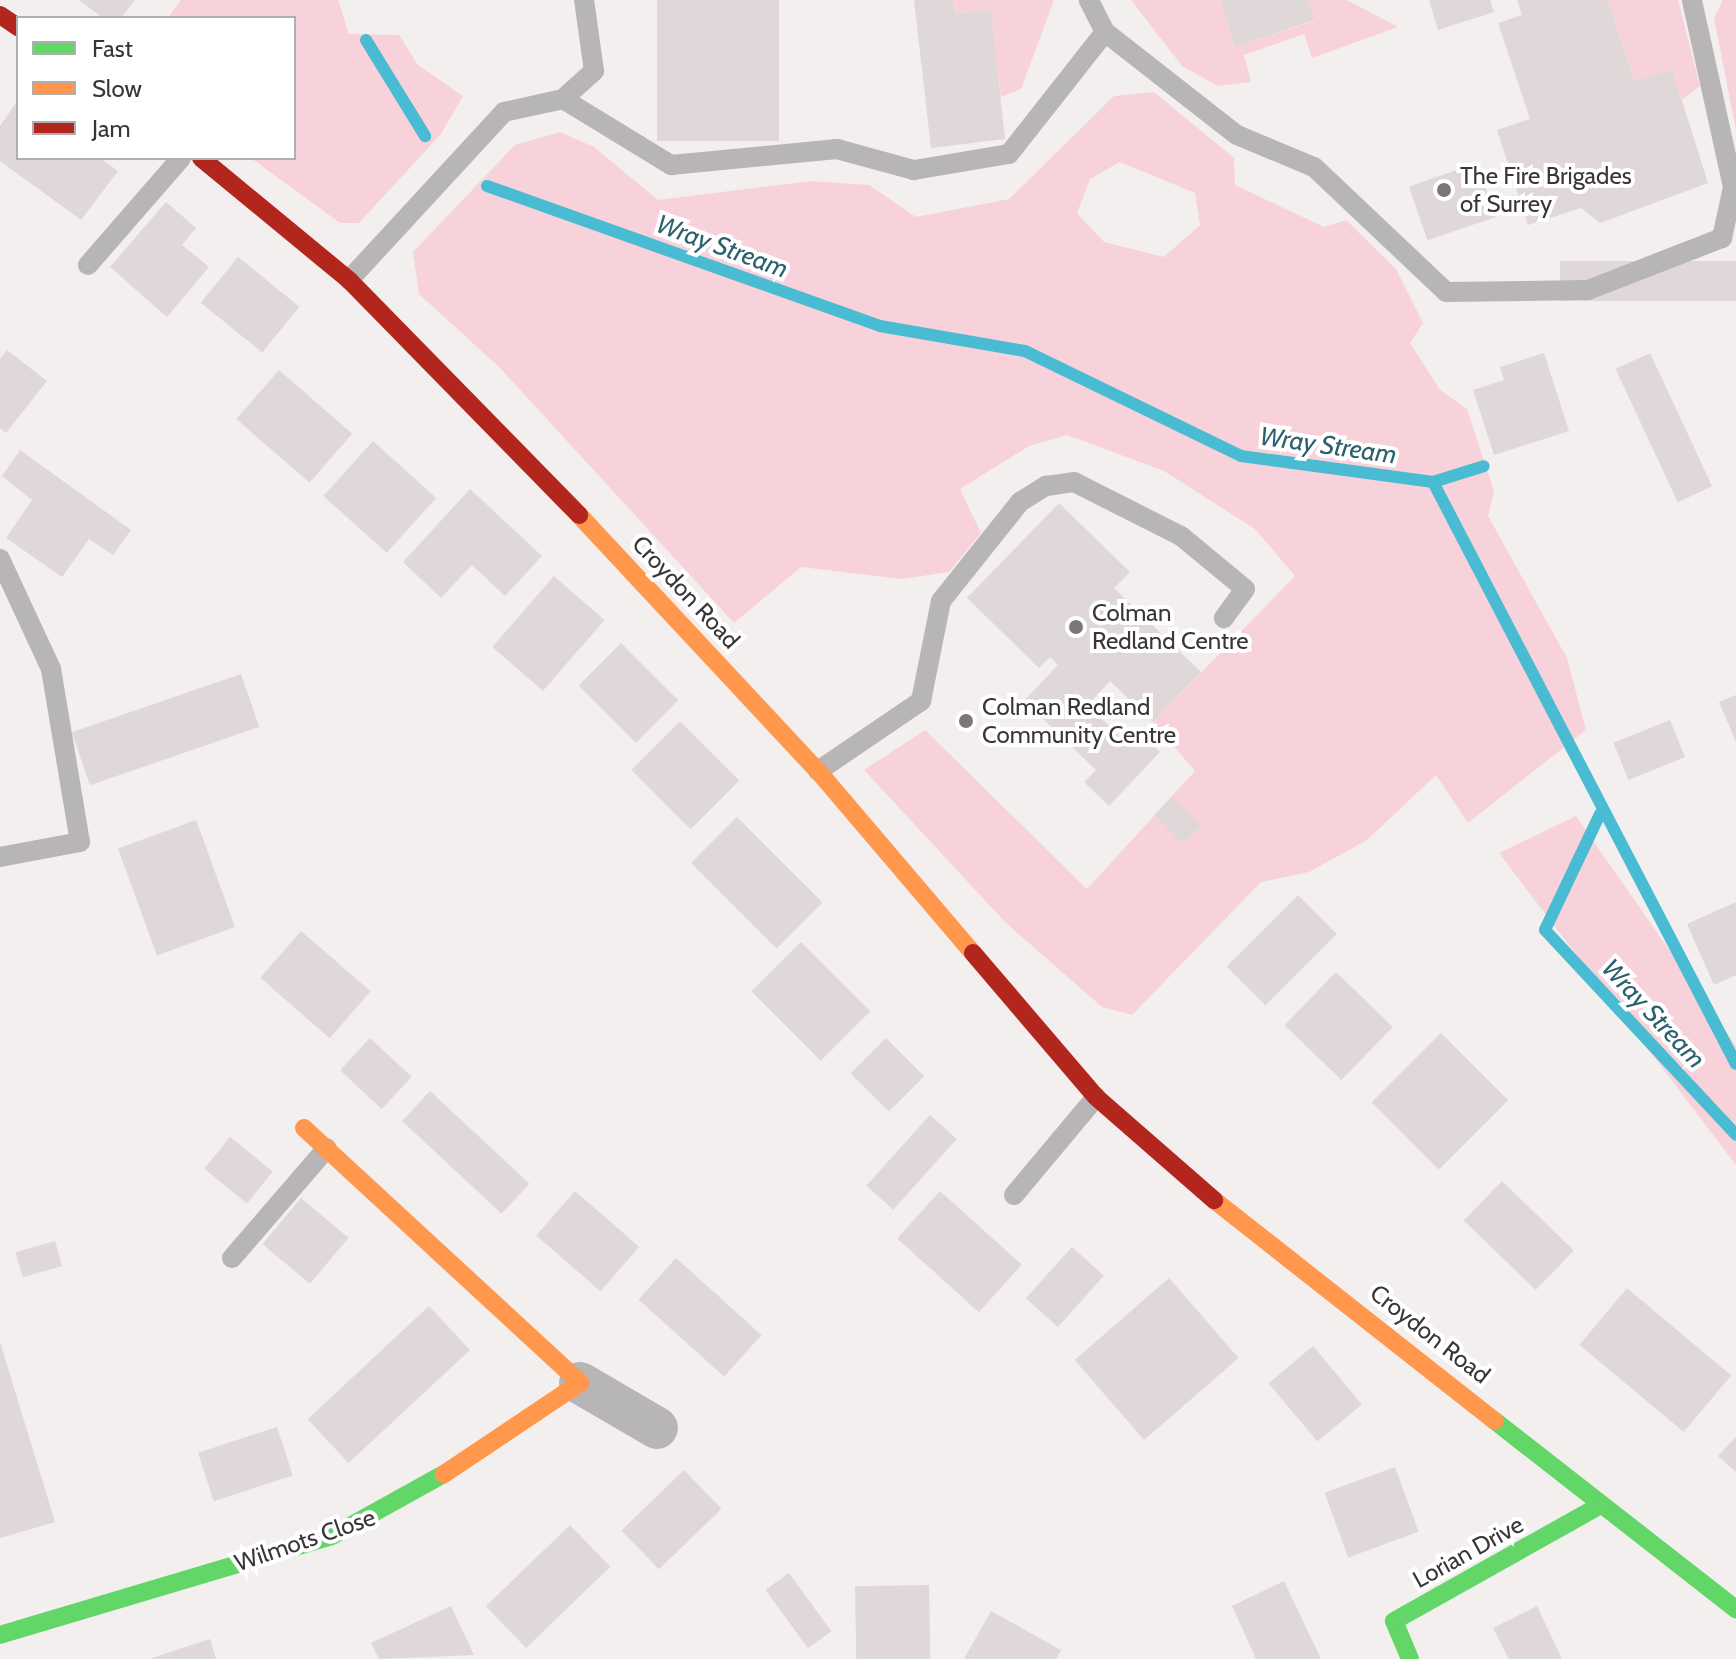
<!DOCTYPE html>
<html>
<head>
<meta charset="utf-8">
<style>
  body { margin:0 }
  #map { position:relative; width:1736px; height:1659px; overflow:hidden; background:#f3efef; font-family:Cabin,sans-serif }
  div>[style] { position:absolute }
  .green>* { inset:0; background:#f8d2da }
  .stream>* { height:12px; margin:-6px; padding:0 6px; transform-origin:6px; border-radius:6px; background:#49bbd2 }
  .building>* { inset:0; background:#e0d7d8; transform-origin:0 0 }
  .lane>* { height:20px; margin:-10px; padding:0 10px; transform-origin:10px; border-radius:10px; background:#b8b5b6 }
  .street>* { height:42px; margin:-21px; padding:0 21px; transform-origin:21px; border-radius:21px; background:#b8b5b6 }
  .fast>* { height:18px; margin:-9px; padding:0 9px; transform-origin:9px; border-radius:9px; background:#63d668 }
  .slow>* { height:18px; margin:-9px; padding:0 9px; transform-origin:9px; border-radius:9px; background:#ff974d }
  .jam>* { height:18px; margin:-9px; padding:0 9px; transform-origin:9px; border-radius:9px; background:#b3261e }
  .dots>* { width:22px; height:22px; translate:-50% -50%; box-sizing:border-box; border:4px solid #fff; border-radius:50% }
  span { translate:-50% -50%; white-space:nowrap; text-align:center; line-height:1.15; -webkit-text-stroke:8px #fff; paint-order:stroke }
  .poi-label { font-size:24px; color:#3a3637 }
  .left { translate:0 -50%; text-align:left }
  .street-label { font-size:24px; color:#3a3637 }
  .water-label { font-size:26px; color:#2b606e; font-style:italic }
  .legend { position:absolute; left:16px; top:16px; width:280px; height:144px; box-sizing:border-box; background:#fff; border:2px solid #b0afaf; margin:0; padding:10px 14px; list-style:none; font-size:24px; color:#3a3637 }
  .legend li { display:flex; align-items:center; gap:16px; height:40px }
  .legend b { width:40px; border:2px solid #b0afaf }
</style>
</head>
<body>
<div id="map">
  <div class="green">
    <div style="clip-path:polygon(181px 0,338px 0,349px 34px,399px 35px,418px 65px,463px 96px,441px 134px,359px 223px,340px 223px,251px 158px,294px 158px,294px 18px,168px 18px)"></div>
    <div style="clip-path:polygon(953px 0,1054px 0,1021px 89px,1001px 97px,990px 10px,955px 14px)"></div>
    <div style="clip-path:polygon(1131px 0,1220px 0,1235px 47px,1314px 21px,1308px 0,1347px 0,1398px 27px,1312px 58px,1304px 34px,1244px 55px,1251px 82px,1218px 86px,1182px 66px)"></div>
    <div style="clip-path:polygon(1608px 0,1678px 0,1700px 86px,1682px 100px,1672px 69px,1634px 81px)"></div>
    <div style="clip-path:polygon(1723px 0,1736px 0,1736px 130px,1714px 18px)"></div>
    <div style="clip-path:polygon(evenodd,1154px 92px,1234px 158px,1235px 185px,1324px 227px,1346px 220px,1396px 269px,1423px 323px,1410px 343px,1440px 390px,1467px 409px,1494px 491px,1488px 516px,1567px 658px,1586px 730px,1468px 823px,1436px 775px,1367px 840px,1309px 872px,1261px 882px,1132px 1015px,1102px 1007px,1005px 922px,864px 770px,925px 730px,1087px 889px,1195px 771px,1153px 722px,1295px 576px,1255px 529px,1164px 471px,1067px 435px,1029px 446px,960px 489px,981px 533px,949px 572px,902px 579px,801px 567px,734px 623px,500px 368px,419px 294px,413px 252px,515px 145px,560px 132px,594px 147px,658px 200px,811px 181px,869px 185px,916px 217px,1009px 199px,1114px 96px,1154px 92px,1120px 162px,1195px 193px,1200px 225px,1164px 257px,1104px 242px,1077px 213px,1090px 179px,1120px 162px)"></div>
    <div style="clip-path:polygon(1576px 816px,1736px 1046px,1736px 1165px,1499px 853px)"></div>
  </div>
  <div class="stream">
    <div style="left:366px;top:40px;width:113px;rotate:58.4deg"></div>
    <div style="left:487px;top:186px;width:417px;rotate:19.6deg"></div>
    <div style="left:880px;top:326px;width:147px;rotate:9.8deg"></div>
    <div style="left:1025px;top:351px;width:240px;rotate:25.9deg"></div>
    <div style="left:1241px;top:456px;width:194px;rotate:7.7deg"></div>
    <div style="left:1433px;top:482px;width:53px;rotate:-17.4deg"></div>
    <div style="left:1433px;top:482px;width:656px;rotate:62.5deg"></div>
    <div style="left:1600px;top:814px;width:128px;rotate:115.4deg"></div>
    <div style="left:1545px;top:930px;width:280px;rotate:47deg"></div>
  </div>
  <div class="building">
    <div style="clip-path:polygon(79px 0,135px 0,121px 18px,103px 18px)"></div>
    <div style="left:657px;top:0;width:122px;height:141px"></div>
    <div style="clip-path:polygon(914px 0,953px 0,955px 14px,991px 10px,1005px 139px,931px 148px)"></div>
    <div style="clip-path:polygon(1220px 0,1308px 0,1315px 20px,1235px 47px)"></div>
    <div style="clip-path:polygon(1429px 0,1490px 0,1494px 12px,1438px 30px)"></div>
    <div style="clip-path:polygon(1517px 0,1608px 0,1634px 81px,1672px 69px,1708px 183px,1600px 223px,1581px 208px,1528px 225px,1497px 130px,1530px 119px,1498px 23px,1522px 15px)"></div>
    <div style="clip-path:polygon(18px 100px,18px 158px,100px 158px,118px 171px,81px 220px,0 161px,0 126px)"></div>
    <div style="left:1477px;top:163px;width:57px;height:72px;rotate:71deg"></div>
    <div style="clip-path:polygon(166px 202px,196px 228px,182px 245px,209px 267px,167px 317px,110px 267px)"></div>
    <div style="left:238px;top:257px;width:79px;height:59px;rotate:39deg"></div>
    <div style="left:1736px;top:261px;width:40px;height:176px;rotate:90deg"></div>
    <div style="clip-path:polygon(7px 350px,47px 381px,6px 433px,0 428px,0 359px)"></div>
    <div style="clip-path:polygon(1544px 353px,1569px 431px,1494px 455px,1473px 390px,1504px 380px,1500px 367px)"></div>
    <div style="left:1650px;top:353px;width:147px;height:38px;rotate:65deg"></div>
    <div style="left:279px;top:370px;width:97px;height:65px;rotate:41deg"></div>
    <div style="left:373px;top:441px;width:85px;height:74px;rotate:42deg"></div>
    <div style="clip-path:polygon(20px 450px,131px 530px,113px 555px,89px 539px,62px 577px,6px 538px,32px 500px,2px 476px)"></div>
    <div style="clip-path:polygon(470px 489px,542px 556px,505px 596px,472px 565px,441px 598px,403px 562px)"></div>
    <div style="clip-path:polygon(1059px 503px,1130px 572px,1114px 588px,1201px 672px,1153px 722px,1110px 681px,1088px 705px,1123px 740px,1135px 728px,1160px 752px,1109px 806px,1084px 782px,1096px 770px,1036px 712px,1030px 717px,1019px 706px,1058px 665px,1050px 657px,1039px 668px,967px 598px)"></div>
    <div style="left:554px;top:576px;width:67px;height:94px;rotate:41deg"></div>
    <div style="left:621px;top:643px;width:81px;height:60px;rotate:45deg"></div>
    <div style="left:241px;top:674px;width:56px;height:179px;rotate:71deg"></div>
    <div style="clip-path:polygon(1736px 695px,1736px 742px,1719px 702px)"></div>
    <div style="left:1670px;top:720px;width:40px;height:61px;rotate:68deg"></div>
    <div style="left:680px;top:721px;width:84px;height:69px;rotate:45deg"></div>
    <div style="left:1172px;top:797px;width:41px;height:25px;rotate:45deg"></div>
    <div style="left:737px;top:817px;width:121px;height:65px;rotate:45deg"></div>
    <div style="left:196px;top:820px;width:114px;height:83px;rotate:70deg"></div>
    <div style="left:1298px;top:895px;width:55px;height:101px;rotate:45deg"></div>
    <div style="clip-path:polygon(1736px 902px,1736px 975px,1714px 985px,1687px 924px)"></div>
    <div style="left:301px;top:931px;width:92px;height:62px;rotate:41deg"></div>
    <div style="left:801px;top:942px;width:98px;height:70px;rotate:45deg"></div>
    <div style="left:1336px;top:972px;width:79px;height:74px;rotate:44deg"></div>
    <div style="left:1441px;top:1033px;width:95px;height:98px;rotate:45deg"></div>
    <div style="left:370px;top:1038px;width:57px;height:44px;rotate:43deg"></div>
    <div style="left:886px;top:1038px;width:54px;height:50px;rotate:45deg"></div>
    <div style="left:430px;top:1091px;width:136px;height:41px;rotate:43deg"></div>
    <div style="left:930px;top:1115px;width:36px;height:95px;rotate:42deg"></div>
    <div style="left:230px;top:1137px;width:55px;height:41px;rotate:39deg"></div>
    <div style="left:1502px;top:1181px;width:100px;height:55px;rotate:44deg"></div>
    <div style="left:575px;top:1191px;width:85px;height:59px;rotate:41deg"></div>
    <div style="left:940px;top:1191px;width:110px;height:64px;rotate:42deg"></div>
    <div style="left:301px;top:1198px;width:62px;height:60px;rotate:40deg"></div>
    <div style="left:55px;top:1241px;width:26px;height:41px;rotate:74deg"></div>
    <div style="left:1072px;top:1247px;width:43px;height:69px;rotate:42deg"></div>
    <div style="left:676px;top:1258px;width:115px;height:56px;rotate:42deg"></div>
    <div style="left:1169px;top:1278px;width:106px;height:125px;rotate:49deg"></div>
    <div style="left:1627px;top:1288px;width:136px;height:74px;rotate:40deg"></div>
    <div style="left:429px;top:1306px;width:60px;height:166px;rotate:47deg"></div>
    <div style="clip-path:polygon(0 1342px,55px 1522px,0 1538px)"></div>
    <div style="left:1313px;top:1346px;width:76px;height:58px;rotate:50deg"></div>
    <div style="left:277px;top:1427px;width:51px;height:83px;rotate:72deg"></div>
    <div style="clip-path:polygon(1736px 1437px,1736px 1472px,1718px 1456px)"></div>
    <div style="left:1395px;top:1467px;width:69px;height:75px;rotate:70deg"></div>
    <div style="left:684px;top:1470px;width:54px;height:87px;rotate:46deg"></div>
    <div style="left:570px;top:1525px;width:58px;height:117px;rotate:46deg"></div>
    <div style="left:789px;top:1573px;width:72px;height:29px;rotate:54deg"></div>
    <div style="clip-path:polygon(1284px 1581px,1321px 1659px,1256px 1659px,1232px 1606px)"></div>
    <div style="left:929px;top:1585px;width:74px;height:74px;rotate:89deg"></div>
    <div style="clip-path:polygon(451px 1606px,474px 1655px,379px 1659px,371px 1643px)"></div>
    <div style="clip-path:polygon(1537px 1606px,1562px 1659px,1509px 1659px,1493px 1628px)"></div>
    <div style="clip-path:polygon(991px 1611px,1061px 1650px,1056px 1659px,964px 1659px)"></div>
    <div style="clip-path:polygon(210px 1639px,216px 1659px,152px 1659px,152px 1658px)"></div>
  </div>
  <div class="lane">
    <div style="left:1105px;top:32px;width:167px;rotate:38deg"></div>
    <div style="left:1237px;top:135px;width:83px;rotate:22.6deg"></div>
    <div style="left:1314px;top:167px;width:182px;rotate:43.4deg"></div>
    <div style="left:1446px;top:292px;width:142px;rotate:-0.8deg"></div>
    <div style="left:1588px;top:290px;width:144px;rotate:-21.2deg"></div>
    <div style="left:1722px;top:238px;width:52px;rotate:-77.8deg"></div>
    <div style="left:1733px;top:187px;width:191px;rotate:-102.4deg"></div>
    <div style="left:563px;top:99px;width:127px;rotate:31.4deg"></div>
    <div style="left:671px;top:165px;width:167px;rotate:-5.5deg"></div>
    <div style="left:837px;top:149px;width:80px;rotate:15.3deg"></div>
    <div style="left:914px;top:170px;width:96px;rotate:-9.6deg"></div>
    <div style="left:1009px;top:154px;width:155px;rotate:-51.8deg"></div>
    <div style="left:1105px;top:32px;width:36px;rotate:-117deg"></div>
    <div style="left:88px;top:265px;width:142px;rotate:-49deg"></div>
    <div style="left:349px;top:280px;width:229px;rotate:-47.3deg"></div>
    <div style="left:504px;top:112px;width:60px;rotate:-12.4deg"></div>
    <div style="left:563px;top:99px;width:42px;rotate:-42.1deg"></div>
    <div style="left:594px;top:71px;width:72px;rotate:-98deg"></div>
    <div style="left:0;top:559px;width:121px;rotate:65.1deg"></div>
    <div style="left:51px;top:669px;width:175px;rotate:80.5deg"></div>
    <div style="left:80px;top:842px;width:81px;rotate:169.4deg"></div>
    <div style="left:818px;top:771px;width:125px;rotate:-34.2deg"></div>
    <div style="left:921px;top:701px;width:102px;rotate:-78.7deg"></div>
    <div style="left:941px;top:601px;width:127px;rotate:-51.4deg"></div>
    <div style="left:1020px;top:502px;width:31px;rotate:-32deg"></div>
    <div style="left:1046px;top:486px;width:28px;rotate:-8deg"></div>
    <div style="left:1074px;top:482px;width:120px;rotate:26.8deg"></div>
    <div style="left:1181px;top:536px;width:83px;rotate:39.6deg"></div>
    <div style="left:1245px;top:589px;width:36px;rotate:126deg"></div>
    <div style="left:1014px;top:1195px;width:128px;rotate:-50.1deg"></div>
    <div style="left:232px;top:1258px;width:145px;rotate:-49.2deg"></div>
  </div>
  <div class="street">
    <div style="left:580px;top:1383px;width:89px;rotate:30.3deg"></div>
  </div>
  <div class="fast">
    <div style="left:1495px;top:1421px;width:306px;rotate:38deg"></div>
    <div style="left:0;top:1635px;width:346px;rotate:-16.6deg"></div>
    <div style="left:332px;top:1536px;width:128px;rotate:-29deg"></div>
    <div style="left:1410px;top:1659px;width:41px;rotate:-112.8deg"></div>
    <div style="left:1394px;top:1621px;width:237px;rotate:-29.3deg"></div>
  </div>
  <div class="slow">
    <div style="left:579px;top:515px;width:350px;rotate:47deg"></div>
    <div style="left:818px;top:771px;width:239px;rotate:49.6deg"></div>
    <div style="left:304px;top:1128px;width:376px;rotate:42.7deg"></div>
    <div style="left:580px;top:1383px;width:164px;rotate:146.2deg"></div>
    <div style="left:1214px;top:1200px;width:357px;rotate:38.2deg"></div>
  </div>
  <div class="jam">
    <div style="left:0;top:15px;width:22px;rotate:34deg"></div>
    <div style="left:201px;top:158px;width:192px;rotate:39.5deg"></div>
    <div style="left:349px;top:280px;width:329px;rotate:45.6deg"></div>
    <div style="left:973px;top:953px;width:189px;rotate:49.5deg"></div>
    <div style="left:1096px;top:1097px;width:157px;rotate:41.1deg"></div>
  </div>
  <div class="dots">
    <div style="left:1444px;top:190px;background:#7b7777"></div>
    <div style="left:1076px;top:627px;background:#7b7777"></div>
    <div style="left:966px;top:721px;background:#7b7777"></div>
  </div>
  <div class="poi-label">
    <span class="left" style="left:1460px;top:190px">The Fire Brigades<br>of Surrey</span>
    <span class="left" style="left:1092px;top:627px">Colman<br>Redland Centre</span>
    <span class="left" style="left:982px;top:721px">Colman Redland<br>Community Centre</span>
  </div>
  <div class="street-label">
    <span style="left:686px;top:592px;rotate:47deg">Croydon Road</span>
    <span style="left:1430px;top:1334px;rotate:38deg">Croydon Road</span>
    <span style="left:305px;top:1540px;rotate:-19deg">Wilmots Close</span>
    <span style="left:1468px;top:1552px;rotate:-29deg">Lorian Drive</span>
  </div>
  <div class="water-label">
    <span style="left:722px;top:247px;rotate:20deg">Wray Stream</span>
    <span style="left:1328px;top:446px;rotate:8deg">Wray Stream</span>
    <span style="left:1653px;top:1014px;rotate:47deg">Wray Stream</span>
  </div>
  <ul class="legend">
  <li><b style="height:10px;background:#63d668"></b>Fast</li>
  <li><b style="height:10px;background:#ff974d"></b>Slow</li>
  <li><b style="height:10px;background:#b3261e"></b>Jam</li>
  </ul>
</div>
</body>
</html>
